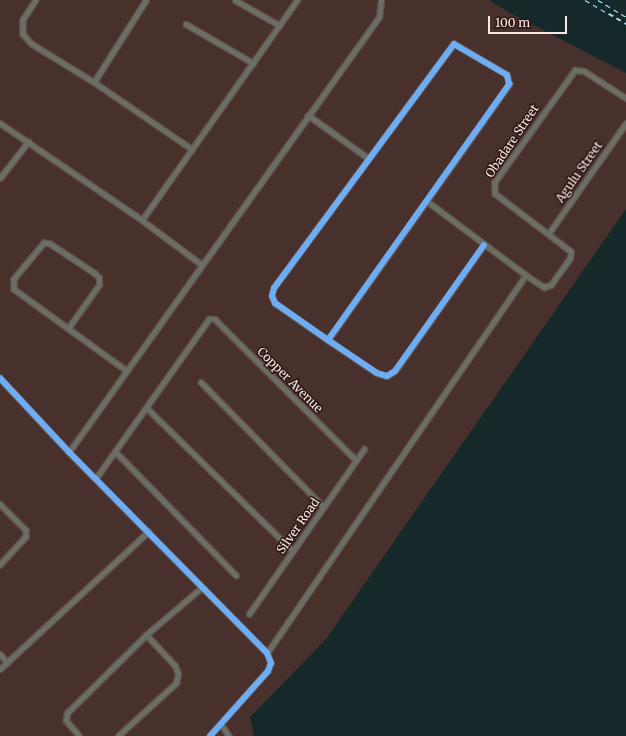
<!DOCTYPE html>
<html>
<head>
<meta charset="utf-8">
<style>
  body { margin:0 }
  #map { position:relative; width:626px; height:736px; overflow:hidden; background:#48302d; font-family:Merriweather,serif }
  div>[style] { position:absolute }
  .water>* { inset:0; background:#15292b }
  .ferry>* { height:1px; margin-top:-0.5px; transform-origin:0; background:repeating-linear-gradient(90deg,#a9f0fc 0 5px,transparent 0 9px) }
  .roads { filter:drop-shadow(1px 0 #624f4c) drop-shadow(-1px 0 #624f4c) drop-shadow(0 1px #624f4c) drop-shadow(0 -1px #624f4c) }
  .minor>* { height:4.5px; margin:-2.25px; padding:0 2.25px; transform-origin:2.25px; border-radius:2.25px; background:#6b6e64 }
  .cycleway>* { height:6px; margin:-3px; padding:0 3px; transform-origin:3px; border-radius:3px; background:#6dadf4 }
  span { translate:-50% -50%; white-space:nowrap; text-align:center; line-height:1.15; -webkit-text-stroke:3px #2b1715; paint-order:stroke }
  .street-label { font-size:12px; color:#fde6e2 }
  .scale { position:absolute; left:488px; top:16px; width:79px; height:18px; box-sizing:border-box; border:2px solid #fde6e2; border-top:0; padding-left:5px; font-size:12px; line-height:14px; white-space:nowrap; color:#fde6e2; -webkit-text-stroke:3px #2b1715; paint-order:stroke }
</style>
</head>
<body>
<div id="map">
  <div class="water">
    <div style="clip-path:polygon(489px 0,626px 0,626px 73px,510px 13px)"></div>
    <div style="clip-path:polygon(626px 209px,626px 736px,254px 736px,250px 717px,326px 639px)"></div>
  </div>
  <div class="ferry">
    <div style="left:585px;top:0;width:48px;rotate:30.3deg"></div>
    <div style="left:598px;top:0;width:33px;rotate:31deg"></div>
    <div style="left:609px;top:13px;width:20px;rotate:30deg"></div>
  </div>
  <div class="roads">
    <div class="minor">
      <div style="left:36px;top:0;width:24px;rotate:123deg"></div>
      <div style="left:23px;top:20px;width:14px;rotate:90deg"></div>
      <div style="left:23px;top:34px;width:13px;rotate:48deg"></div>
      <div style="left:32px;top:44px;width:73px;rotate:31.5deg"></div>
      <div style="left:94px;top:82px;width:119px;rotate:34.4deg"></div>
      <div style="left:235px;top:0;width:51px;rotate:29.6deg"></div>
      <div style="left:186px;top:24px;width:78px;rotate:30.2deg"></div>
      <div style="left:94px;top:82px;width:97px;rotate:-57.6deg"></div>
      <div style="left:308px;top:115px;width:74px;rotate:35.6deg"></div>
      <div style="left:0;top:123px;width:172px;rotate:34.3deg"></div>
      <div style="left:142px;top:220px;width:74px;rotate:36.7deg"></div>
      <div style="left:0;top:178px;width:46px;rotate:-52.1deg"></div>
      <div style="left:427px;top:201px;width:124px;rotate:36.8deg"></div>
      <div style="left:526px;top:275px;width:22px;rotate:34deg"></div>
      <div style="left:544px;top:287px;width:7px;rotate:-16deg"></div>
      <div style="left:551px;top:285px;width:33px;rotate:-55deg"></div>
      <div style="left:570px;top:258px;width:6px;rotate:-81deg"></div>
      <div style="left:571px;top:252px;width:96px;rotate:-142.7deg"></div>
      <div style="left:495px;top:194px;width:11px;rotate:-95deg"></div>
      <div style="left:494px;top:183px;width:139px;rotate:-54.4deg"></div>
      <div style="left:575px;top:70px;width:9px;rotate:6deg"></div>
      <div style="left:584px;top:71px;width:50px;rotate:32.7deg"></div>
      <div style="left:142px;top:220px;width:269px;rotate:-54.8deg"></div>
      <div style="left:549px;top:233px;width:134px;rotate:-55deg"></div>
      <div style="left:69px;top:327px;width:52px;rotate:-54.5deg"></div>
      <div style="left:99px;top:285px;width:7px;rotate:-90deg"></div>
      <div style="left:99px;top:278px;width:7px;rotate:-135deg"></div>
      <div style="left:94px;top:273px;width:53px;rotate:-146.6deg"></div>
      <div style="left:50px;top:244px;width:6px;rotate:-171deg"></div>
      <div style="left:44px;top:243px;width:47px;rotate:129.8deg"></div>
      <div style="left:14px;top:279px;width:10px;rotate:90deg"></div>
      <div style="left:14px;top:289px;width:138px;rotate:35.9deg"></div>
      <div style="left:328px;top:340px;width:314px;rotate:-54.7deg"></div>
      <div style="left:509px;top:84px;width:9px;rotate:-103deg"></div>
      <div style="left:507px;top:75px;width:61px;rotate:-149.7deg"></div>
      <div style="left:454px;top:44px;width:303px;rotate:126.4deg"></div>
      <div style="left:274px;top:288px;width:8px;rotate:104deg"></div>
      <div style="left:272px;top:296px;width:8px;rotate:67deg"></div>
      <div style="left:275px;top:303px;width:65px;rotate:34.9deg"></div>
      <div style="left:328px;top:340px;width:59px;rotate:34deg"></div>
      <div style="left:377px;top:373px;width:10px;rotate:17deg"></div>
      <div style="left:387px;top:376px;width:9px;rotate:-32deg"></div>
      <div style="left:395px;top:371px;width:154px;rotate:-54.8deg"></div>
      <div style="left:0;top:378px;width:101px;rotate:47deg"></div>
      <div style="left:69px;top:452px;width:282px;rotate:45.4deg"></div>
      <div style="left:267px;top:653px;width:11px;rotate:68deg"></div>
      <div style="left:271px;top:663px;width:9px;rotate:111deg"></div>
      <div style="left:268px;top:671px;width:87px;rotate:131.7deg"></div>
      <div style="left:201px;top:382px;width:175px;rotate:45.5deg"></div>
      <div style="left:147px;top:408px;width:204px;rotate:44.4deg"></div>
      <div style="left:69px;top:452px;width:534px;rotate:-54.52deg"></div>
      <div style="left:379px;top:17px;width:17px;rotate:-83deg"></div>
      <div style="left:116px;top:452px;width:172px;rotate:45.7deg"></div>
      <div style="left:96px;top:478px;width:195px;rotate:-54.6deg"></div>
      <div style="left:209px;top:319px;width:6px"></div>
      <div style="left:215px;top:319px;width:199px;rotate:45deg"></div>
      <div style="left:0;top:504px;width:37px;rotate:45deg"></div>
      <div style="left:26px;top:530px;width:7px;rotate:90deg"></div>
      <div style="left:26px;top:537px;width:38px;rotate:133deg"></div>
      <div style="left:249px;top:614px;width:201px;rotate:-55.1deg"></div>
      <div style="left:267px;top:653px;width:458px;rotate:-55.6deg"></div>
      <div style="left:0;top:654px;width:11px;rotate:49deg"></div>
      <div style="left:0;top:669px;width:202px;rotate:-42.8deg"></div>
      <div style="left:221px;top:724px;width:14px;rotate:56deg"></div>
      <div style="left:79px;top:736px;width:20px;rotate:-131deg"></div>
      <div style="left:66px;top:721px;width:8px;rotate:-83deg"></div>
      <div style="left:67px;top:713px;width:111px;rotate:-44.6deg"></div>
      <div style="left:146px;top:635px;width:72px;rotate:-40.5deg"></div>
      <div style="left:118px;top:736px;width:79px;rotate:-42.4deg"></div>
      <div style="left:176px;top:683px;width:9px;rotate:-77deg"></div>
      <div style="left:178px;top:674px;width:9px;rotate:-111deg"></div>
      <div style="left:175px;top:666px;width:42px;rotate:-133.1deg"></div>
    </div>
  </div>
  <div class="cycleway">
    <div style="left:328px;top:340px;width:314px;rotate:-54.7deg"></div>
    <div style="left:509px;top:84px;width:9px;rotate:-103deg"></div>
    <div style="left:507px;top:75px;width:61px;rotate:-149.7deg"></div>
    <div style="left:454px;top:44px;width:303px;rotate:126.4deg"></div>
    <div style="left:274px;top:288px;width:8px;rotate:104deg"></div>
    <div style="left:272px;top:296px;width:8px;rotate:67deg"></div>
    <div style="left:275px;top:303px;width:65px;rotate:34.9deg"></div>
    <div style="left:328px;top:340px;width:59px;rotate:34deg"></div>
    <div style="left:377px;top:373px;width:10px;rotate:17deg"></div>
    <div style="left:387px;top:376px;width:9px;rotate:-32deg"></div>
    <div style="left:395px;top:371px;width:154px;rotate:-54.8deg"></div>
    <div style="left:0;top:378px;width:101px;rotate:47deg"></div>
    <div style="left:69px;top:452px;width:282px;rotate:45.4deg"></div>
    <div style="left:267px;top:653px;width:11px;rotate:68deg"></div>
    <div style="left:271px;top:663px;width:9px;rotate:111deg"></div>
    <div style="left:268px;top:671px;width:87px;rotate:131.7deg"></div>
  </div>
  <div class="street-label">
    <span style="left:512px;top:141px;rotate:-56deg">Obadare Street</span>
    <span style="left:579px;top:172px;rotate:-55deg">Agulu Street</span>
    <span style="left:290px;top:380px;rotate:45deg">Copper Avenue</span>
    <span style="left:298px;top:526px;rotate:-55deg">Silver Road</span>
  </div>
  <div class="scale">100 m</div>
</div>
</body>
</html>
